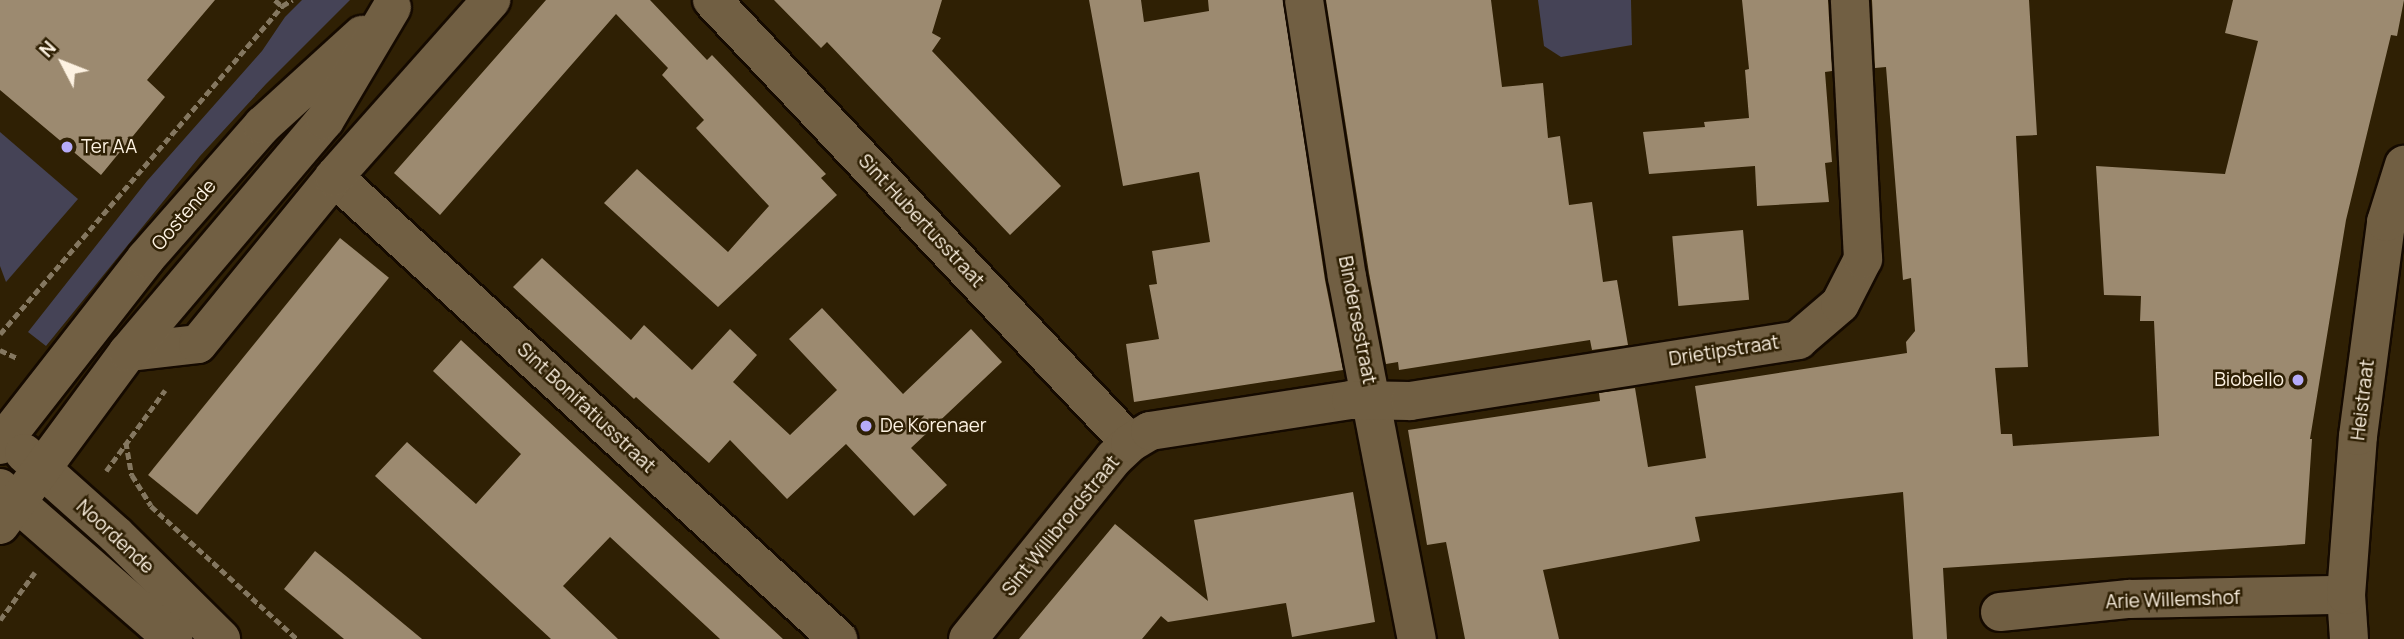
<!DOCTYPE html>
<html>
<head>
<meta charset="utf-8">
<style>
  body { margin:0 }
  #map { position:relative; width:2404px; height:639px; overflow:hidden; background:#2f2004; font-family:Manrope,sans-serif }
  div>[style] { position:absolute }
  .green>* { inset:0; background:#454356 }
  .building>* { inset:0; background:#9c8a70; transform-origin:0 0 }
  .path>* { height:4.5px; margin-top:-2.25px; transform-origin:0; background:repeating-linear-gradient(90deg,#847760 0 7px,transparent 0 10.5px) }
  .roads { filter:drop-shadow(2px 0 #150a00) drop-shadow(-2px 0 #150a00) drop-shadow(0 2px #150a00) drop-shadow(0 -2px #150a00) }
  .street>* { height:38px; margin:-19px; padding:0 19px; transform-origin:19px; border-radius:19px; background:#715f43 }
  .secondary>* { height:38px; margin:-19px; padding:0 19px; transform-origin:19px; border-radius:19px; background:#715f43 }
  .dots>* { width:19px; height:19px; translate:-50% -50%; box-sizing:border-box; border:4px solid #2f2004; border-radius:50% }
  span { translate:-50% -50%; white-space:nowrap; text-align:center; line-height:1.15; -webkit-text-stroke:5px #2f2004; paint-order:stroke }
  .poi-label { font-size:19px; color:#fdf2e2 }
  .left { translate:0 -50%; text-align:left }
  .right { translate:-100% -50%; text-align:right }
  .street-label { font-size:19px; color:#fdf2e2 }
  .north { position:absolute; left:28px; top:28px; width:70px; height:70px; -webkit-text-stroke:5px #2f2004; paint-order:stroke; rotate:312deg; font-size:19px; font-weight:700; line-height:28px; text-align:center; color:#fdf2e2 }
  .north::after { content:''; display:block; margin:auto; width:24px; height:32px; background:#fdf2e2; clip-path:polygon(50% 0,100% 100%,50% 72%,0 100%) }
</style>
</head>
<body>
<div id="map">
  <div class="green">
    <div style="clip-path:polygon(302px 0,350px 0,266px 84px,200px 156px,46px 346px,28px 332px,147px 181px,262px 51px,285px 17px)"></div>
    <div style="clip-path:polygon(1538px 0,1631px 0,1632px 45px,1561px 57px,1544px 46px)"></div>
    <div style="clip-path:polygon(0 132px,78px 199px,6px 282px,0 266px)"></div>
  </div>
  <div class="building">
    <div style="clip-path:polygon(0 0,215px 0,147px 80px,165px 97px,101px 175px,0 90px)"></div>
    <div style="clip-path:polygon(546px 0,650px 0,707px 60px,712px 55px,826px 174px,821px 178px,837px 195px,718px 307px,604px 203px,637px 169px,728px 252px,769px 206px,696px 128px,704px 120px,662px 75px,668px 68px,616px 14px,440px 215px,394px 173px)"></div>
    <div style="clip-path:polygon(774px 0,942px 0,932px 33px,941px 38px,932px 51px,1061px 186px,1010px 235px,827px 42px,821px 48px)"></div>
    <div style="clip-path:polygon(1089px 0,1141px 0,1144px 22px,1209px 11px,1208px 0,1283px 0,1325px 280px,1343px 370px,1134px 402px,1126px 344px,1159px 339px,1149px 285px,1157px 284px,1152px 251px,1210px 242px,1199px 172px,1123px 186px)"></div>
    <div style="clip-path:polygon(1326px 0,1491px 0,1502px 87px,1543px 83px,1548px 138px,1560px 136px,1569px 205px,1592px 202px,1603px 282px,1617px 280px,1628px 345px,1592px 350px,1590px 340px,1399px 370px,1398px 362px,1386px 364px,1369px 273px)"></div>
    <div style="clip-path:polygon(1742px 0,1828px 0,1832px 71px,1825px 72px,1832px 162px,1825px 163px,1829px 202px,1757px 206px,1755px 166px,1649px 174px,1643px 132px,1705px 127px,1704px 122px,1749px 118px,1745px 70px,1749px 69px)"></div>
    <div style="clip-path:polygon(1872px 0,2029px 0,2037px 135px,2016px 136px,2028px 367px,1995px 368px,2001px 434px,2012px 434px,2013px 446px,2159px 436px,2154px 321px,2140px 321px,2141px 296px,2104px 295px,2096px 166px,2225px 174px,2258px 41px,2225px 33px,2233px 0,2404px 0,2397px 36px,2391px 35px,2346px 220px,2310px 439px,2312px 439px,2305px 544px,1943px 568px,1947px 639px,1913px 639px,1903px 492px,1841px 499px,1695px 517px,1700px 541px,1543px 570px,1559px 639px,1465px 639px,1446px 542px,1427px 545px,1408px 430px,1600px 401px,1599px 393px,1635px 388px,1648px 467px,1706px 458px,1695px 386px,1907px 353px,1906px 342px,1915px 331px,1911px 278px,1903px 280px,1886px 67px,1875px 68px)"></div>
    <div style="left:1743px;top:230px;width:70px;height:71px;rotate:85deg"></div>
    <div style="left:340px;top:238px;width:63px;height:305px;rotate:39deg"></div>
    <div style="clip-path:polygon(542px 258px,631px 340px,644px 325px,692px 370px,730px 329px,757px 355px,733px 382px,790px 435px,837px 390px,789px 339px,822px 308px,903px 394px,971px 329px,1002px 362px,911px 448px,947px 485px,914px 516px,846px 444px,787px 499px,730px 440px,709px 463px,636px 397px,634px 399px,513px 287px)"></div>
    <div style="clip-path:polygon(461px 340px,728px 588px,783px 639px,720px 639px,610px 537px,563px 586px,618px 639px,551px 639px,375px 476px,407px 442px,476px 504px,521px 454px,433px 371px)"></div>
    <div style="clip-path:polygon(1353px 492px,1375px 622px,1292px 637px,1286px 603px,1168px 622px,1161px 616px,1142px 639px,1019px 639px,1115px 524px,1208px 601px,1194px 520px)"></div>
    <div style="clip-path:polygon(315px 551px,346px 576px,422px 639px,344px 639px,284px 589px)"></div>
  </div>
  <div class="path">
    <div style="left:275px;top:0;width:9px;rotate:41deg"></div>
    <div style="left:0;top:334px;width:433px;rotate:-49.3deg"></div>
    <div style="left:282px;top:6px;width:12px;rotate:-31deg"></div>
    <div style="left:0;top:350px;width:19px;rotate:25deg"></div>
    <div style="left:126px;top:442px;width:34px;rotate:80deg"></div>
    <div style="left:132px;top:475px;width:36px;rotate:58deg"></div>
    <div style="left:151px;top:506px;width:197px;rotate:42.3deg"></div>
    <div style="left:106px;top:471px;width:100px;rotate:-53.9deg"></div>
    <div style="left:0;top:620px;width:59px;rotate:-53.9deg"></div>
  </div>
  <div class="roads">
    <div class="street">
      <div style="left:712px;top:0;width:609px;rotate:46.66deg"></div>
      <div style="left:1304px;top:0;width:280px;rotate:81.2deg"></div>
      <div style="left:1347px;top:277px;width:369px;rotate:79.1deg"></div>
      <div style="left:334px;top:177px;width:684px;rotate:42.51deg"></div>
      <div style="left:128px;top:352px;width:70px;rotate:-6.5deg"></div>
      <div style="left:198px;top:344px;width:215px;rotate:-50.8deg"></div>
      <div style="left:334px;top:177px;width:237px;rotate:-48.4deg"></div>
      <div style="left:2000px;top:612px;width:130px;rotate:-5.8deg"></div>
      <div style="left:2129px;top:599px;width:217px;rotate:-1.1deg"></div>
      <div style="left:968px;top:639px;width:233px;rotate:-51.1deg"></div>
      <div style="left:1114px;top:458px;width:22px;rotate:-43deg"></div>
      <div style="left:1130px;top:443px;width:23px;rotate:-31deg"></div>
      <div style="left:1150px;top:431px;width:203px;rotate:-8.8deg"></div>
      <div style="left:1351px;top:400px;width:59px;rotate:1deg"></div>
      <div style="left:1410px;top:401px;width:393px;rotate:-8.9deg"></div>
      <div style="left:1798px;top:340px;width:55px;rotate:-40.6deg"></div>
      <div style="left:1840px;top:304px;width:51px;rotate:-62.9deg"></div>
      <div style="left:1863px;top:259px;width:259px;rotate:-92.9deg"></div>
      <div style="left:2349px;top:639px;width:44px;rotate:-93.9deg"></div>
      <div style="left:2346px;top:595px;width:159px;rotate:-85.7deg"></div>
      <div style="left:2358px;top:436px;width:216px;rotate:-82.5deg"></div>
      <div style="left:2386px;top:222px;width:60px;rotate:-72.5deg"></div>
    </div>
    <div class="secondary">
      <div style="left:0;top:445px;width:237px;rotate:-52deg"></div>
      <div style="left:146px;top:258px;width:177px;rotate:-48.7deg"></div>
      <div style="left:263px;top:125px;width:134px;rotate:-42.3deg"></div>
      <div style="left:24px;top:453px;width:123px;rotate:41.7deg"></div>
      <div style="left:116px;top:535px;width:148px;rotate:44.7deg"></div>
      <div style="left:0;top:488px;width:230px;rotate:41.1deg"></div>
      <div style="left:0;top:525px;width:215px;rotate:-53.5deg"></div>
      <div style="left:128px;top:352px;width:304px;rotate:-49.7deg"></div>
      <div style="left:325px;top:120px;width:131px;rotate:-59.3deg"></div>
    </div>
  </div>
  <div class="dots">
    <div style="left:67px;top:147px;background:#b6abf8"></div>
    <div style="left:2298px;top:380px;background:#b6abf8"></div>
    <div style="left:866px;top:426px;background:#b6abf8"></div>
  </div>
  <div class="poi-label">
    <span class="left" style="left:81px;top:147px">Ter AA</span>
    <span class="right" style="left:2284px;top:380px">Biobello</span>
    <span class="left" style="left:880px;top:426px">De Korenaer</span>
  </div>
  <div class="street-label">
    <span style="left:184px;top:215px;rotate:-49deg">Oostende</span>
    <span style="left:921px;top:221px;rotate:47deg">Sint Hubertusstraat</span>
    <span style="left:1357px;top:320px;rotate:79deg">Bindersestraat</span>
    <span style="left:1724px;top:351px;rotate:-9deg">Drietipstraat</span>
    <span style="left:2363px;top:400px;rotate:-83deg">Heistraat</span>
    <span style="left:586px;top:408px;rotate:43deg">Sint Bonifatiusstraat</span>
    <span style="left:1061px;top:526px;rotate:-51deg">Sint Willibrordstraat</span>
    <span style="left:115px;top:537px;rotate:43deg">Noordende</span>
    <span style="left:2173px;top:600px;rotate:-2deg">Arie Willemshof</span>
  </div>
  <div class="north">N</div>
</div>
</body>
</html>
